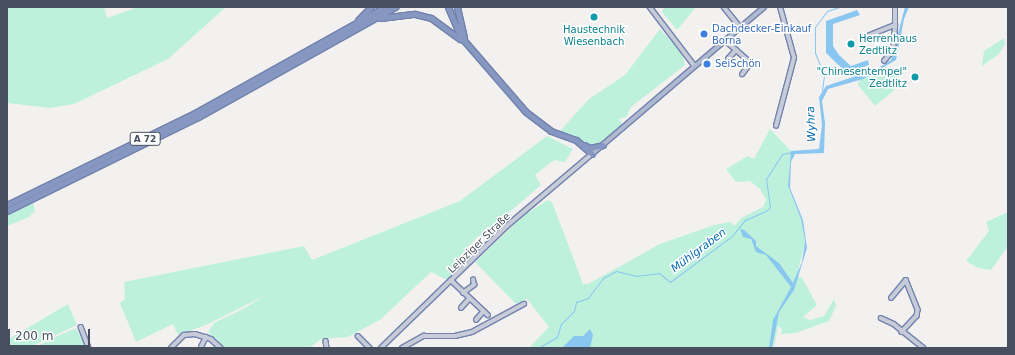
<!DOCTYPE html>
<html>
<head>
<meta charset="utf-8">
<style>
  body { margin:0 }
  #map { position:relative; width:1015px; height:355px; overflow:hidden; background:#f3f1f0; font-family:"DejaVu Sans",sans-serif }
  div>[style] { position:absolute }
  .green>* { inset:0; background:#bef1dc }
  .water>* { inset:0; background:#89c6f0 }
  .stream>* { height:1px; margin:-0.5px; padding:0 0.5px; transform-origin:0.5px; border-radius:0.5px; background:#89c6f0 }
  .roads { filter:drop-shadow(1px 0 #7282ad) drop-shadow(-1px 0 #7282ad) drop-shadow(0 1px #7282ad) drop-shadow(0 -1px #7282ad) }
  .minor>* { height:3.5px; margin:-1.75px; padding:0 1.75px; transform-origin:1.75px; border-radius:1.75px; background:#c7ccd8 }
  .major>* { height:4px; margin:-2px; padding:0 2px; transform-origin:2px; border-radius:2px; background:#afb9d0 }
  .highway>* { height:5px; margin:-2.5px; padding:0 2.5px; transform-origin:2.5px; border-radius:2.5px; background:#8697c1 }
  .dots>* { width:11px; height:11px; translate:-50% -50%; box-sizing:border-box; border:2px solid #fff; border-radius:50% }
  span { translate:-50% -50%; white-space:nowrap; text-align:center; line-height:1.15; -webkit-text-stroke:3px #fff; paint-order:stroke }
  .shield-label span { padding:1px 3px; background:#fff; border:1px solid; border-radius:3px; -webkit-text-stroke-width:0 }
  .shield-label { font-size:9px; color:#474f5f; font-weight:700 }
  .shop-label { font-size:10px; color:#366cbe }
  .left { translate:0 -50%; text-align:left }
  .culture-label { font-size:10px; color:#0d838f }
  .right { translate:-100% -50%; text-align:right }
  .street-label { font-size:10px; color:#474f5f }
  .water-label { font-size:11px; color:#066bb3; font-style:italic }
  .frame { position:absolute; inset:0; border:8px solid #474f5f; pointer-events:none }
  .scale { position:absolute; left:8px; top:329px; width:82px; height:18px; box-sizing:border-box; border:2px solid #474f5f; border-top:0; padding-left:5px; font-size:12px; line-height:14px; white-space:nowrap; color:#474f5f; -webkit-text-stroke:3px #fff; paint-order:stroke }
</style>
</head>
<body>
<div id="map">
  <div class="green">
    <div style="clip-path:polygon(7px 7px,104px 7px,107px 18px,138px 7px,226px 7px,168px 59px,74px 104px,50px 108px,7px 103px)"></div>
    <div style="clip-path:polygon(664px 7px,696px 7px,677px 30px,662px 12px)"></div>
    <div style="clip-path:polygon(660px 29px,682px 53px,685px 65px,631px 107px,626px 117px,619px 119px,623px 125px,598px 144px,590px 146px,559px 132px,589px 99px,625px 75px)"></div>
    <div style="clip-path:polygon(1004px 38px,1005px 44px,999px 54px,982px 66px,984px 51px)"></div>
    <div style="clip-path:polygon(887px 67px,904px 82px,875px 106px,858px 85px,859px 80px)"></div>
    <div style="clip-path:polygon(770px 129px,791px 151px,788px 186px,801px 219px,805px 241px,797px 276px,802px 278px,817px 305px,803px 317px,810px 320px,824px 316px,834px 299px,836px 306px,829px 321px,796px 333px,781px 334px,782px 329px,778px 326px,774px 348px,529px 348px,549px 327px,527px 299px,516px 304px,475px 262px,524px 215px,548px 200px,552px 202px,583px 284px,588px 284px,660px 244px,714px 225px,731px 222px,734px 226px,741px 218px,763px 207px,766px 200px,760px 189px,750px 181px,736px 182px,726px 169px,748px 156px,754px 159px)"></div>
    <div style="clip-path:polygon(547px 136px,573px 149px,565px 162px,554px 160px,535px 175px,541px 185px,489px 230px,477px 237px,466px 249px,470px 257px,447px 280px,431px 272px,381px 319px,348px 337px,321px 339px,309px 348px,223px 348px,208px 332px,214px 323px,243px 309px,266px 295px,206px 325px,178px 335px,173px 324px,136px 342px,120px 303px,125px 299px,124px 282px,304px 246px,312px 260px,460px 201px)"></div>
    <div style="clip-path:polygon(33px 202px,35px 211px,29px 217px,7px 226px,7px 215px)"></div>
    <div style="clip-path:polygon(1008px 212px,1008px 246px,991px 270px,978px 268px,966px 261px,989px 231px,986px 222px)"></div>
    <div style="clip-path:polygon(68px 304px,77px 325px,28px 348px,7px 348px,7px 340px)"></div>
    <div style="clip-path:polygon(76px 328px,86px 348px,34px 348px,49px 340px)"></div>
  </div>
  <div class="water">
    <div style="clip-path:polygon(905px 7px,909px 7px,904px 19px,896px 60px,863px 79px,828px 89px,822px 101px,825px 123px,824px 153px,795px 154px,791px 162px,790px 188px,803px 220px,807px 248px,794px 290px,779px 312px,772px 348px,769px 348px,773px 320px,791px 287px,766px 255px,756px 252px,751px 239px,743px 237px,740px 229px,744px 230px,756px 241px,756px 246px,779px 263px,793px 283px,802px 262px,805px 241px,801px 219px,788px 186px,791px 151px,819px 149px,822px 125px,819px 97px,826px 86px,877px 69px,891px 60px)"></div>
    <div style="clip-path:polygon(857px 10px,860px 15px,833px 24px,833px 46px,839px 55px,851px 66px,868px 60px,869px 65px,847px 73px,826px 53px,826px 21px)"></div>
    <div style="clip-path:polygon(590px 329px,593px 335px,590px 348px,562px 348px,574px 336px,583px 336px)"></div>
  </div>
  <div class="stream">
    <div style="left:822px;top:90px;width:15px;rotate:-82deg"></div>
    <div style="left:824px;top:75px;width:24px;rotate:-112deg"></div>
    <div style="left:815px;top:53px;width:26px;rotate:-90deg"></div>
    <div style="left:815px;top:27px;width:20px;rotate:-53deg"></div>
    <div style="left:827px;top:11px;width:13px;rotate:-18deg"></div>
    <div style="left:538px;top:348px;width:22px;rotate:-30deg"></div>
    <div style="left:557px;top:337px;width:14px;rotate:-73deg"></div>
    <div style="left:561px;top:324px;width:18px;rotate:-45deg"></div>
    <div style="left:574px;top:311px;width:9px;rotate:-77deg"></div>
    <div style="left:576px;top:302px;width:13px;rotate:-18deg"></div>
    <div style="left:588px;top:298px;width:25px;rotate:-53deg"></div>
    <div style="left:603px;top:278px;width:15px;rotate:-28deg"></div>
    <div style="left:616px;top:271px;width:21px;rotate:14deg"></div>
    <div style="left:636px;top:276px;width:23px;rotate:-7deg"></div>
    <div style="left:659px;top:273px;width:14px;rotate:39deg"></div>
    <div style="left:670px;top:282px;width:77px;rotate:-36.6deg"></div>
    <div style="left:732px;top:236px;width:21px;rotate:-51deg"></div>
    <div style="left:745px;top:220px;width:23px;rotate:-23deg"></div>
    <div style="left:766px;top:211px;width:6px;rotate:-45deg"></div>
    <div style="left:770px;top:207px;width:28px;rotate:-98deg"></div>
    <div style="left:766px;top:179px;width:30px;rotate:-57deg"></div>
    <div style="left:782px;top:154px;width:10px;rotate:-11deg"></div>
  </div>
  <div class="roads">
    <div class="minor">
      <div style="left:650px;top:7px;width:74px;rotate:52.7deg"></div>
      <div style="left:724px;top:7px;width:27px;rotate:51deg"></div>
      <div style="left:865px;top:37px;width:32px;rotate:-22deg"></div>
      <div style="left:895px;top:25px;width:18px;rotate:-90deg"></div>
      <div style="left:726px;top:41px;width:33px;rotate:41deg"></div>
      <div style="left:751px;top:63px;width:14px;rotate:126deg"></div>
      <div style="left:728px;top:59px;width:12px;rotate:-48deg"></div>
      <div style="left:884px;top:61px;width:14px;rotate:-51deg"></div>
      <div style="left:893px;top:50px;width:25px;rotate:-85deg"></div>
      <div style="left:776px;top:126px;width:70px;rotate:-75.2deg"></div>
      <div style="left:794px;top:58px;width:53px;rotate:-105.4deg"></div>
      <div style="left:451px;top:280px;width:51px;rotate:43.4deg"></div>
      <div style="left:463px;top:293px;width:14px;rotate:-36deg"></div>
      <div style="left:474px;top:285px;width:5px;rotate:-101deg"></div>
      <div style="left:891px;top:298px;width:23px;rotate:-50deg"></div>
      <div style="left:906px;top:280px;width:32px;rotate:68deg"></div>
      <div style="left:918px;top:310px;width:6px;rotate:99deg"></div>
      <div style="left:917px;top:316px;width:22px;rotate:133deg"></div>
      <div style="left:461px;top:308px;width:12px;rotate:-48deg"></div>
      <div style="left:881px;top:318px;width:14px;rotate:25deg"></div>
      <div style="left:894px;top:324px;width:38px;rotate:39deg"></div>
      <div style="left:476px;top:320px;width:11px;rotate:-49deg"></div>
      <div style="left:81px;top:327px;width:22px;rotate:69deg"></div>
      <div style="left:358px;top:336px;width:17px;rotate:45deg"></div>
      <div style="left:326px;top:341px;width:7px;rotate:82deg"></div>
      <div style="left:201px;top:347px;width:11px;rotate:-63deg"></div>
      <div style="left:171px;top:348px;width:18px;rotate:-45deg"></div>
      <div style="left:184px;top:335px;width:11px;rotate:-5deg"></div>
      <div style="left:195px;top:334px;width:17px;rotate:17deg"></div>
      <div style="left:211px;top:339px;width:13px;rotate:42deg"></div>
      <div style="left:381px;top:348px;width:175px;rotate:-44.1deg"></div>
      <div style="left:507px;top:226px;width:111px;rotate:-40.3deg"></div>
      <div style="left:402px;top:348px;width:25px;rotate:-29deg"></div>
      <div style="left:424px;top:336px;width:31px"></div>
      <div style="left:455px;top:336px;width:17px;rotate:-13deg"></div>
      <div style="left:472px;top:332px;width:59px;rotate:-28.3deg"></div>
    </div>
    <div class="major">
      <div style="left:592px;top:154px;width:226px;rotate:-40.5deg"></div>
    </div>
    <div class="highway">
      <div style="left:448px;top:7px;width:33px;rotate:67deg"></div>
      <div style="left:461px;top:37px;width:99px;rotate:49.1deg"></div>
      <div style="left:526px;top:112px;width:31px;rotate:37deg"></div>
      <div style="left:551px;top:131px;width:27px;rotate:20deg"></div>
      <div style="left:576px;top:140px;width:21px;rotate:41deg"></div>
      <div style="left:457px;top:7px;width:31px;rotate:77deg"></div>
      <div style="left:380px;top:18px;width:35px;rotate:-7deg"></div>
      <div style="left:415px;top:14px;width:16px;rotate:14deg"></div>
      <div style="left:431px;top:18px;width:36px;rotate:36deg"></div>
      <div style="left:358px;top:20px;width:18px;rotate:-45deg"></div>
      <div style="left:584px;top:145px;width:7px;rotate:27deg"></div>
      <div style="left:590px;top:148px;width:13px;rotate:-13deg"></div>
      <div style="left:7px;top:205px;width:209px;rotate:-26.1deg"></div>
      <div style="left:195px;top:113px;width:218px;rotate:-29.2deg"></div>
      <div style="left:7px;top:211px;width:213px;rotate:-26.2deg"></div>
      <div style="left:198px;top:117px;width:226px;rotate:-29.2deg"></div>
    </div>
  </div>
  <div class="dots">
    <div style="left:594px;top:17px;background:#0f9aa8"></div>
    <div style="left:704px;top:34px;background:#3f7fe0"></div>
    <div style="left:851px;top:44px;background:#0f9aa8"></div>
    <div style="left:707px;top:64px;background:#3f7fe0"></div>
    <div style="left:915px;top:77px;background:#0f9aa8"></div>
  </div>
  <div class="shield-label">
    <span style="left:145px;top:139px">A 72</span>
  </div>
  <div class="shop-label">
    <span class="left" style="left:712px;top:34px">Dachdecker-Einkauf<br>Borna</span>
    <span class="left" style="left:715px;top:64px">SeiSchön</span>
  </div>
  <div class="culture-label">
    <span style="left:594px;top:35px">Haustechnik<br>Wiesenbach</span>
    <span class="left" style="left:859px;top:44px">Herrenhaus<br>Zedtlitz</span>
    <span class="right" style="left:907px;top:77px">"Chinesentempel"<br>Zedtlitz</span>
  </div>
  <div class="street-label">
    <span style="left:479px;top:243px;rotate:-44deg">Leipziger Straße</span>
  </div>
  <div class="water-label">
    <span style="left:812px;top:124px;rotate:-92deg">Wyhra</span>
    <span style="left:699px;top:251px;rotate:-37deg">Mühlgraben</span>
  </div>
  <div class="frame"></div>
  <div class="scale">200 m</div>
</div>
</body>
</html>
